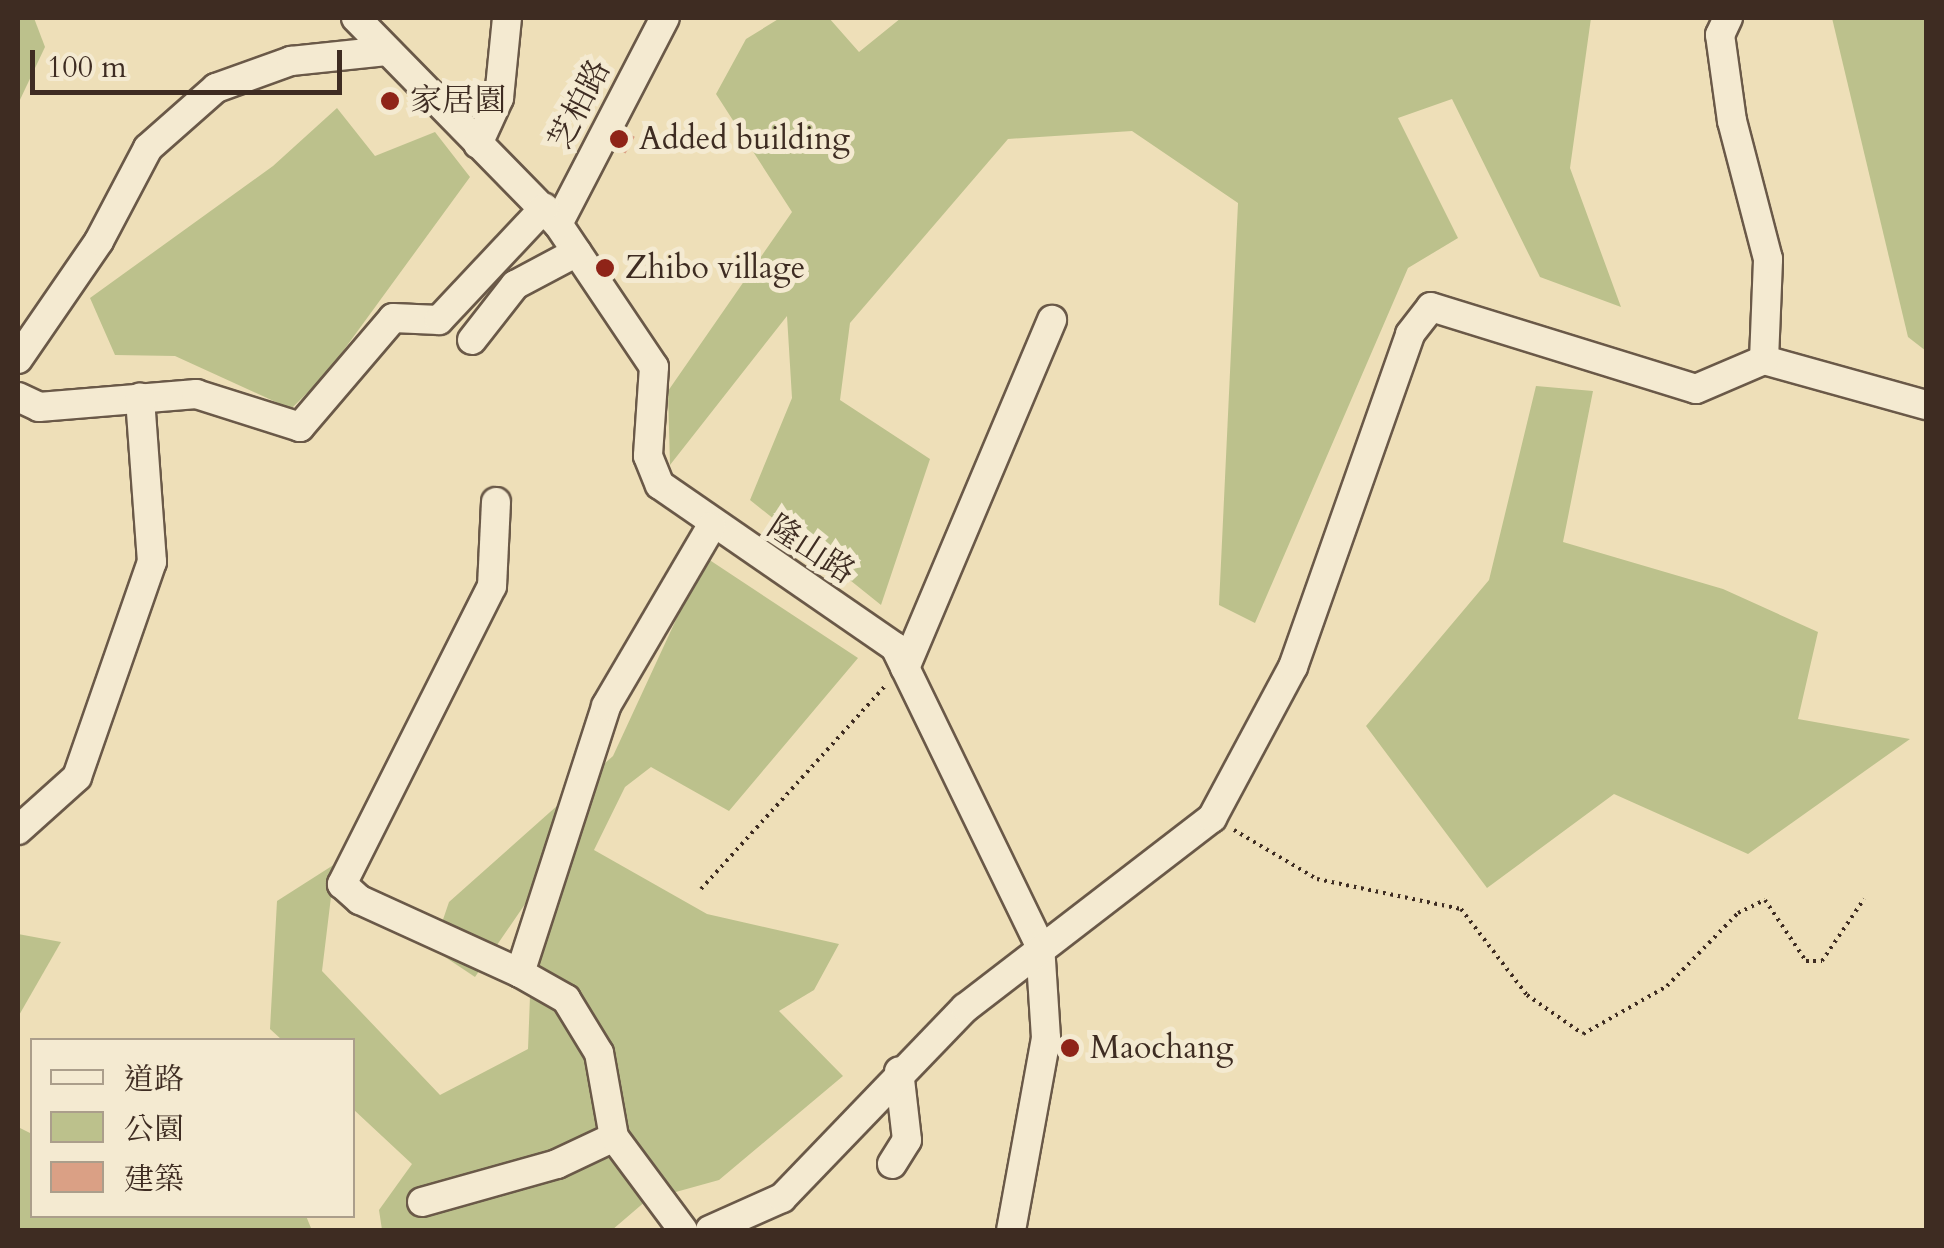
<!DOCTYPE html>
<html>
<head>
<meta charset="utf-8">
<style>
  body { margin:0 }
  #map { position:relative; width:1944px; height:1248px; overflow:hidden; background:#eedfb8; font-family:Cardo,"Noto Serif TC",serif }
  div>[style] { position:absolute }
  .green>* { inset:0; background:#bcc18c }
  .building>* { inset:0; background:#daa085; transform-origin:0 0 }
  .path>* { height:4px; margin-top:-2px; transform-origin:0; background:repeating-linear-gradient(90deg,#3e2c22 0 2.5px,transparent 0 7.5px) }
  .roads { filter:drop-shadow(2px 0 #6a5948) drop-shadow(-2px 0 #6a5948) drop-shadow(0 2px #6a5948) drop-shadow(0 -2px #6a5948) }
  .minor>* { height:28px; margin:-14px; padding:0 14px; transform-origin:14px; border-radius:14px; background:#f4ead1 }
  .dots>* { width:28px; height:28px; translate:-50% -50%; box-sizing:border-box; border:5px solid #f4ead1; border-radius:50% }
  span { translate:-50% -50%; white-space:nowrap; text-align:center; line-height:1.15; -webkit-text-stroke:10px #f4ead1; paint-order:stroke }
  .poi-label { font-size:32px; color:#3e2c22 }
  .left { translate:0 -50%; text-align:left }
  .street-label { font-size:32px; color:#3e2c22 }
  .frame { position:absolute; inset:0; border:20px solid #3e2c22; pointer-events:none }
  .legend { position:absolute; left:30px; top:1038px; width:325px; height:180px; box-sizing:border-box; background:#f4ead1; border:2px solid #ab9e8b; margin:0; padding:12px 18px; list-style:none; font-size:30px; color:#3e2c22 }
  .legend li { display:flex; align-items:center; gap:20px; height:50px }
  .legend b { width:50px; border:2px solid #ab9e8b }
  .scale { position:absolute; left:30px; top:50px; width:312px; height:45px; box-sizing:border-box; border:5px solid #3e2c22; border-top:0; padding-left:12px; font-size:30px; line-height:35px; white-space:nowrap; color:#3e2c22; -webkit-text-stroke:8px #f4ead1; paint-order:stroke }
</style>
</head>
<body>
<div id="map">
  <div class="green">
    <div style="clip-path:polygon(18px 18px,34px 18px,45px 47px,18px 104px)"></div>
    <div style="clip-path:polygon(780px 18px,829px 18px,859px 52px,901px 18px,1591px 18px,1570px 168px,1621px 307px,1540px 277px,1452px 99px,1398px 118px,1458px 238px,1408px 268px,1255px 623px,1219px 605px,1238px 203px,1132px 131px,1008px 139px,850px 323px,840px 400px,930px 459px,881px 605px,750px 500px,792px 398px,787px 316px,670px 465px,668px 391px,792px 212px,716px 94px,746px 39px)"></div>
    <div style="clip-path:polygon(1832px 18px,1926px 18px,1926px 351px,1908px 337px)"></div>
    <div style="clip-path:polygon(337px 108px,375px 156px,435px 132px,470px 177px,327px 373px,291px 409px,175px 356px,115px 355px,90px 298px,273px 166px)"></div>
    <div style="clip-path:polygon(1536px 386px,1593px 391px,1563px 542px,1723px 589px,1818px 632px,1798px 719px,1910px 739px,1748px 854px,1614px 794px,1487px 888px,1366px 726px,1489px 580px)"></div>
    <div style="clip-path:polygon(705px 557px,858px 658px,729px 811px,651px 767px,625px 787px,594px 850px,707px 914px,839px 944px,814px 990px,779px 1011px,843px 1076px,719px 1180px,647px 1200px,612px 1230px,382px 1230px,379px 1210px,412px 1164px,353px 1109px,352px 1040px,282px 1040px,270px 1029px,277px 901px,335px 864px,322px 971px,440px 1095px,528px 1049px,534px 891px,475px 977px,433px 949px,449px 902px,613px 756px)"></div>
    <div style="clip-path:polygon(18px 934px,61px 942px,18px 1017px)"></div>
    <div style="clip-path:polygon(18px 1127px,32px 1134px,32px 1216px,306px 1216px,311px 1228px,18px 1230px)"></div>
  </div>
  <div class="building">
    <div style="left:626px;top:132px;width:10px;height:19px;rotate:29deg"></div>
  </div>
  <div class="path">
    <div style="left:1234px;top:830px;width:96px;rotate:30.6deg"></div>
    <div style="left:1317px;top:879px;width:147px;rotate:11.8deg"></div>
    <div style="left:1461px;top:909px;width:108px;rotate:52.5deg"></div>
    <div style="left:1527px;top:995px;width:68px;rotate:34.9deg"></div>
    <div style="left:1583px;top:1034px;width:97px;rotate:-29.7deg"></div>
    <div style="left:1667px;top:986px;width:102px;rotate:-45.8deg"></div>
    <div style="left:1738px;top:913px;width:30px;rotate:-26deg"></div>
    <div style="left:1765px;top:900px;width:73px;rotate:56.1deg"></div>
    <div style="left:1806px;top:961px;width:16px"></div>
    <div style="left:1822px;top:961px;width:75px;rotate:-55.9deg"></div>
    <div style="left:701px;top:889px;width:274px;rotate:-47.8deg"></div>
  </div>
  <div class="roads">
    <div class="minor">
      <div style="left:356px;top:18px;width:289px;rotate:45.6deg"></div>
      <div style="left:558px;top:224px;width:172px;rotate:56.1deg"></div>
      <div style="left:654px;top:367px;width:89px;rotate:93.9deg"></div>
      <div style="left:648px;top:456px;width:31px;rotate:68deg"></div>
      <div style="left:660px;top:485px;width:285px;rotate:34.6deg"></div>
      <div style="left:895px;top:647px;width:331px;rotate:64.1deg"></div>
      <div style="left:1040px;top:945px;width:93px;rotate:86.3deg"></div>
      <div style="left:1046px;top:1038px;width:195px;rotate:100.3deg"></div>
      <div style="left:478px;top:144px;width:51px;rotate:-65.5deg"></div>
      <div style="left:499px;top:98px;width:80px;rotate:-84.3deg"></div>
      <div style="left:558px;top:224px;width:232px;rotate:-62.6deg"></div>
      <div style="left:472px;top:340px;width:70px;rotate:-52deg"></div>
      <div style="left:515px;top:285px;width:70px;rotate:-28deg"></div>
      <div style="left:18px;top:359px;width:143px;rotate:-55.5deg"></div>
      <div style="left:99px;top:241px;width:105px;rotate:-62.2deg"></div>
      <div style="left:148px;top:148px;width:91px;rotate:-41.4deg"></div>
      <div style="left:216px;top:88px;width:80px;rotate:-19.8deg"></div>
      <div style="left:291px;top:61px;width:96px;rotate:-6deg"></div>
      <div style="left:1764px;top:360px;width:168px;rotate:15.5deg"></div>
      <div style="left:18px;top:397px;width:23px;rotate:25deg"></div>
      <div style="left:39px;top:407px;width:158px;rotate:-4.7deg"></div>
      <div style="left:196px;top:394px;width:109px;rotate:17.6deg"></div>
      <div style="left:300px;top:427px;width:143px;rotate:-49.5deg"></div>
      <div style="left:393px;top:318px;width:46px;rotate:2.5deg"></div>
      <div style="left:439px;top:320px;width:154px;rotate:-46.8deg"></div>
      <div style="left:496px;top:502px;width:84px;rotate:92.7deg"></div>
      <div style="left:492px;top:586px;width:334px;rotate:116.7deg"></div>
      <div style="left:342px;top:884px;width:24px;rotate:42deg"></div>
      <div style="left:360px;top:900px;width:176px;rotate:24.5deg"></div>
      <div style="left:905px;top:668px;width:378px;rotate:-67.1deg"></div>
      <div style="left:18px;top:830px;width:79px;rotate:-41.9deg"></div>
      <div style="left:77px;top:777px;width:228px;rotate:-70.8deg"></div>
      <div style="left:152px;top:562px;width:165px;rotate:-94.2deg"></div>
      <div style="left:892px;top:1164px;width:28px;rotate:-58deg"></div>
      <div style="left:907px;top:1140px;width:69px;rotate:-96.6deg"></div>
      <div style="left:422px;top:1202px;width:140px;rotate:-15.7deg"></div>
      <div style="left:557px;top:1164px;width:63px;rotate:-25.3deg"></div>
      <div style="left:683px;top:1230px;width:116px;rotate:-126.6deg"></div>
      <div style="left:614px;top:1137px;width:85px;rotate:-100.1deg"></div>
      <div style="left:599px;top:1053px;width:63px;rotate:-121.4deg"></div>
      <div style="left:566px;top:999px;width:53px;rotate:-150.5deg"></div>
      <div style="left:520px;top:973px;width:281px;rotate:-72.1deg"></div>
      <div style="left:606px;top:706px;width:208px;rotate:-59.6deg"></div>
      <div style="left:710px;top:1230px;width:79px;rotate:-24deg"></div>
      <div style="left:782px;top:1198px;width:264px;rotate:-46.1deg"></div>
      <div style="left:965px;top:1008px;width:312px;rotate:-37.6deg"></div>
      <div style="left:1212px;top:818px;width:171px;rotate:-61.8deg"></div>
      <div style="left:1293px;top:667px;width:353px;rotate:-70.6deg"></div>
      <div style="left:1410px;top:334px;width:34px;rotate:-52deg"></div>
      <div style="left:1431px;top:307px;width:277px;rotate:17.2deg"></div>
      <div style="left:1696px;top:389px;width:74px;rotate:-23.1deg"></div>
      <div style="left:1764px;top:360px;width:101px;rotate:-87.7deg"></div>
      <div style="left:1768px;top:259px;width:143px;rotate:-104.6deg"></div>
      <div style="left:1732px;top:121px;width:87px;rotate:-97.9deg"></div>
      <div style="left:1720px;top:35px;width:19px;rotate:-65deg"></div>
    </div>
  </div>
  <div class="dots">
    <div style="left:390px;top:101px;background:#8f2418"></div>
    <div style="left:619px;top:139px;background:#8f2418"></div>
    <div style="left:605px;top:268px;background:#8f2418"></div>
    <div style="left:1070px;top:1048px;background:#8f2418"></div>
  </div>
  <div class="poi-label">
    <span class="left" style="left:410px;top:101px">家居園</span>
    <span class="left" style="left:639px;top:139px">Added building</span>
    <span class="left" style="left:625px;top:268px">Zhibo village</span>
    <span class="left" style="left:1090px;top:1048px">Maochang</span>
  </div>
  <div class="street-label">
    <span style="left:580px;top:105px;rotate:-63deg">芝柏路</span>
    <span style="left:811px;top:550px;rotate:33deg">隆山路</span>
  </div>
  <div class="frame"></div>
  <ul class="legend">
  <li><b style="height:12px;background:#f4ead1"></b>道路</li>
  <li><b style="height:28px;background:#bcc18c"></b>公園</li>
  <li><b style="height:28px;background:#daa085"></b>建築</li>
  </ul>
  <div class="scale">100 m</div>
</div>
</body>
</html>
